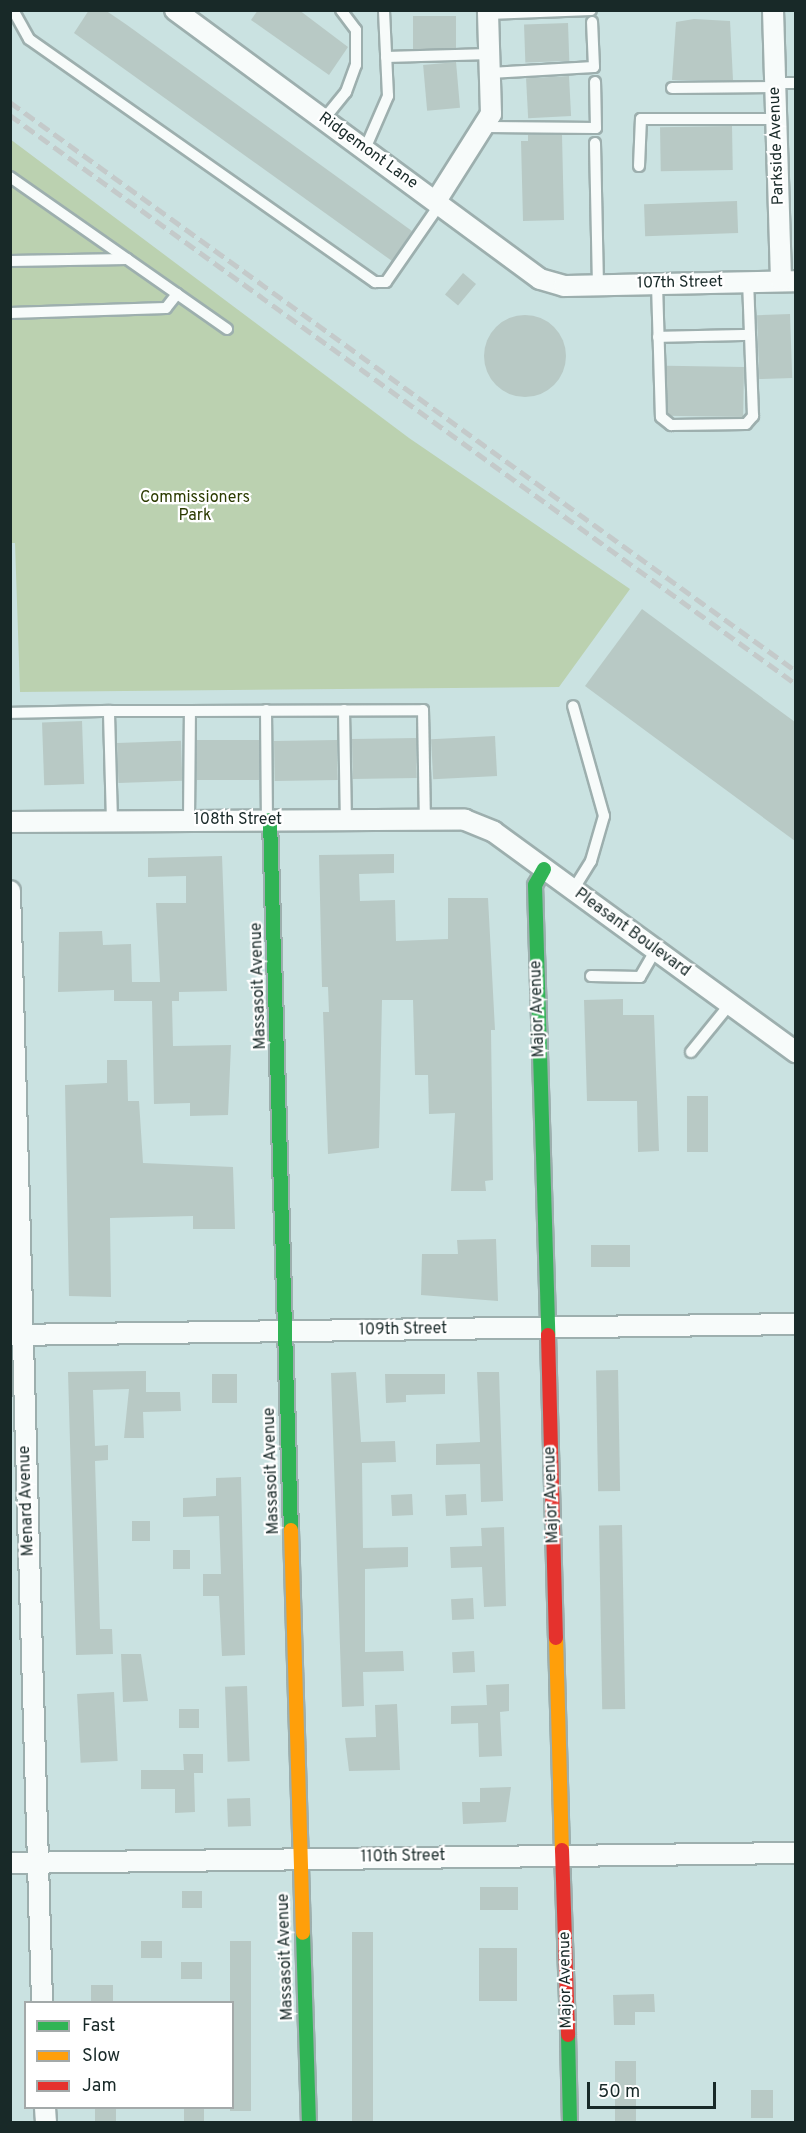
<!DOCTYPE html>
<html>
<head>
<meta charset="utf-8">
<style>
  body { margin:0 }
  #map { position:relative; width:806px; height:2133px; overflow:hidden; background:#cae2e1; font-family:Overpass,sans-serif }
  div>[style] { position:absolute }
  .green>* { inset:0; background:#bbd1b0 }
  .building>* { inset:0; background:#b8c9c5; transform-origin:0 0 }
  .round { border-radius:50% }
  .roads { filter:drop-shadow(2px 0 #9dafae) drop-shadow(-2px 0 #9dafae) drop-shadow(0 2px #9dafae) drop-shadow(0 -2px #9dafae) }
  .lane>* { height:10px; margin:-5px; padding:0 5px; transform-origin:5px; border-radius:5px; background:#f7fbfa }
  .street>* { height:20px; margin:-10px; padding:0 10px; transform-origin:10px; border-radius:10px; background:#f7fbfa }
  .fast>* { height:14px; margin:-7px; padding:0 7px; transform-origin:7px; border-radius:7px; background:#30b455 }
  .slow>* { height:14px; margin:-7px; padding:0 7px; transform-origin:7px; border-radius:7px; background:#ff9f0a }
  .jam>* { height:14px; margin:-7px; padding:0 7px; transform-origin:7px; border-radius:7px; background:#e5322d }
  .rail>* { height:4.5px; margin-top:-2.25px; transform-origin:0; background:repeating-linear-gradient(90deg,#c4caca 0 12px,transparent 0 18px) }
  span { translate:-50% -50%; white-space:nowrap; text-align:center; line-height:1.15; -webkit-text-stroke:4.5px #fff; paint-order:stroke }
  .street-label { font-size:16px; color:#182928 }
  .park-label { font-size:16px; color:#2b3a00 }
  .frame { position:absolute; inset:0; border:12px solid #182928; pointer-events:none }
  .legend { position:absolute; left:24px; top:2001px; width:210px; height:108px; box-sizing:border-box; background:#fff; border:2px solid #a3a9a9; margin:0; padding:8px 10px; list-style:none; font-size:18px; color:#182928 }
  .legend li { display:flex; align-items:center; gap:12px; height:30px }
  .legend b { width:30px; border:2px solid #a3a9a9 }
  .scale { position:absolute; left:587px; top:2082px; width:129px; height:27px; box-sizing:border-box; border:3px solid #182928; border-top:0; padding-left:8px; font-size:18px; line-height:21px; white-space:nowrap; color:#182928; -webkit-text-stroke:4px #fff; paint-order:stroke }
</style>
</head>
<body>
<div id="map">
  <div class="green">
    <div style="clip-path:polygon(10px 139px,409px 438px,630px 589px,559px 687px,20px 692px,15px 543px,10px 543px)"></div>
  </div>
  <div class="building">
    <div style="clip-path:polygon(89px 10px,105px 10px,127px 25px,412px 231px,392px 261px,74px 33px)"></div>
    <div style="clip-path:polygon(258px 10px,299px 10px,348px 47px,329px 75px,251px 20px)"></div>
    <div style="left:413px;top:16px;width:43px;height:33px"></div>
    <div style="clip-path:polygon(694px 19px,730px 21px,733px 80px,672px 80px,676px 22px)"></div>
    <div style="left:568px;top:23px;width:38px;height:44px;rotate:88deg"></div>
    <div style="left:456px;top:62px;width:46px;height:33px;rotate:85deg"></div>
    <div style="left:569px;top:76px;width:40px;height:43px;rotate:87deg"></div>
    <div style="left:732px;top:126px;width:44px;height:72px;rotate:89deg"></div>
    <div style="clip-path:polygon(528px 135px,562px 135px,564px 220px,523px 221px,521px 141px,528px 141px)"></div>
    <div style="left:737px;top:201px;width:32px;height:93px;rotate:88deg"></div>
    <div style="left:463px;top:273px;width:17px;height:28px;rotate:40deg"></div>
    <div style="left:790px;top:314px;width:64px;height:33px;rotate:88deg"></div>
    <div class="round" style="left:484px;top:315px;width:82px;height:82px"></div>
    <div style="left:744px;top:367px;width:50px;height:77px;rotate:91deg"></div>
    <div style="clip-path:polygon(642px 609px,795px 722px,795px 841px,585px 686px)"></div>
    <div style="left:82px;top:721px;width:63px;height:40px;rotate:88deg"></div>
    <div style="left:495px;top:736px;width:40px;height:64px;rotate:87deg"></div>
    <div style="left:416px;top:738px;width:40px;height:64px;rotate:89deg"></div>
    <div style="left:259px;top:740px;width:40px;height:62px;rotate:90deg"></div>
    <div style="left:337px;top:740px;width:40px;height:63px;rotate:89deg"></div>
    <div style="left:117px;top:743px;width:64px;height:40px;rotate:-2deg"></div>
    <div style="clip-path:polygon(394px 854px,394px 873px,359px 874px,360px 901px,395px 900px,396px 941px,448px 939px,448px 898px,488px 898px,495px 1030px,491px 1030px,493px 1180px,485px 1181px,486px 1191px,451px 1191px,455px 1113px,429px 1114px,428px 1075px,415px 1075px,413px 1000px,382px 1000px,379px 1148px,328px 1154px,323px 1012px,329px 1012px,328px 987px,322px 987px,319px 855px)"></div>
    <div style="clip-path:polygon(222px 856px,227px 991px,179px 992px,179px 1001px,172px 1001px,173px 1046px,231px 1045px,228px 1115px,190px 1116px,190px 1103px,154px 1104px,152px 1001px,114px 1001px,114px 990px,58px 992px,59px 932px,102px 931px,103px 945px,131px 944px,132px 982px,160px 982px,156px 903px,186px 903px,186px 876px,148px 877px,148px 858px)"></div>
    <div style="clip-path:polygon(623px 999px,623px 1015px,654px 1015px,659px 1151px,638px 1152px,637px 1101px,587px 1101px,584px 1000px)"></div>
    <div style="clip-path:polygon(107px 1060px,127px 1060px,128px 1101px,139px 1101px,143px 1163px,233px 1167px,235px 1229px,193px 1229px,193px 1216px,110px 1218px,111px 1297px,69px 1296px,65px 1085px,107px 1083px)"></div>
    <div style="left:687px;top:1096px;width:21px;height:56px"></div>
    <div style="clip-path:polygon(496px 1239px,498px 1301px,421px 1295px,422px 1254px,458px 1254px,457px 1240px)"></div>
    <div style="left:630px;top:1245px;width:22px;height:39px;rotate:90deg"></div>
    <div style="left:618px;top:1370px;width:121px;height:22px;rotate:89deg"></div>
    <div style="clip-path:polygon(146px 1371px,146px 1392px,180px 1392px,181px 1411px,143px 1412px,144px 1438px,124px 1438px,129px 1389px,93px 1390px,95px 1446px,108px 1445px,108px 1460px,95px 1461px,100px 1629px,112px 1629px,113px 1654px,76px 1655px,68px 1372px)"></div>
    <div style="clip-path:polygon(356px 1372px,361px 1442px,395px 1441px,396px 1462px,362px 1463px,363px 1548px,408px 1547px,408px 1567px,365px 1569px,365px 1652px,403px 1651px,404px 1671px,363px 1672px,364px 1706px,342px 1707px,331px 1373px)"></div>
    <div style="clip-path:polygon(477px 1372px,499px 1372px,503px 1501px,481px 1502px,480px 1464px,436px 1465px,436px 1444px,480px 1442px)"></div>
    <div style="left:212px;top:1374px;width:25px;height:29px"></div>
    <div style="clip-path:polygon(385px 1374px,445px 1374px,445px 1394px,406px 1395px,406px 1402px,386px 1403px)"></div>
    <div style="clip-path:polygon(241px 1477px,245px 1655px,222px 1656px,219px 1596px,203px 1596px,203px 1574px,221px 1574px,219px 1516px,183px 1517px,183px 1498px,216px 1496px,216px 1478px)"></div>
    <div style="left:412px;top:1494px;width:21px;height:21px;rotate:87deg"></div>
    <div style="left:466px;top:1494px;width:21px;height:21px;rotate:87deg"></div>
    <div style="left:132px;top:1521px;width:18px;height:20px"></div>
    <div style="left:622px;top:1525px;width:184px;height:23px;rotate:89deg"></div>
    <div style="clip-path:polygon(504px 1527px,506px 1606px,484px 1607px,482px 1567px,451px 1568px,450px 1547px,482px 1546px,481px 1528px)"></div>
    <div style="left:173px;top:1550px;width:17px;height:19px"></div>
    <div style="left:473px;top:1598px;width:21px;height:22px;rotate:87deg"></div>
    <div style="left:474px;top:1651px;width:21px;height:22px;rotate:87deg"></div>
    <div style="clip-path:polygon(121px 1654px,141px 1654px,148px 1701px,123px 1702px)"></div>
    <div style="clip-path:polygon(509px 1684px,509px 1711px,500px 1712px,502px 1756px,479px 1757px,478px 1723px,451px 1724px,451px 1706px,487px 1705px,486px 1685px)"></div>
    <div style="left:247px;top:1686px;width:75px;height:22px;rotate:88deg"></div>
    <div style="left:114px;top:1692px;width:69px;height:37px;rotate:87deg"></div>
    <div style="clip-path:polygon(397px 1704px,400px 1770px,349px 1771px,345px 1738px,376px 1737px,375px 1705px)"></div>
    <div style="left:199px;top:1709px;width:19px;height:20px;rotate:90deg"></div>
    <div style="clip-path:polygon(183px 1754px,203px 1754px,203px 1773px,194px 1773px,195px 1812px,175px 1813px,175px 1789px,141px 1789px,141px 1770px,184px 1770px)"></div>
    <div style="clip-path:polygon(511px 1787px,506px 1822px,463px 1824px,462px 1802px,480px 1802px,480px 1788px)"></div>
    <div style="left:250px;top:1798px;width:28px;height:23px;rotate:88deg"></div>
    <div style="left:518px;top:1887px;width:23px;height:38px;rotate:90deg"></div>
    <div style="left:202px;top:1891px;width:17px;height:20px;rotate:90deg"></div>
    <div style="left:352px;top:1932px;width:21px;height:190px"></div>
    <div style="left:141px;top:1941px;width:21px;height:17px"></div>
    <div style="left:230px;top:1941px;width:21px;height:170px"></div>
    <div style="left:517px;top:1948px;width:53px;height:38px;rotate:90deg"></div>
    <div style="left:181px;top:1962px;width:21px;height:17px"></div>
    <div style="left:113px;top:1985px;width:17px;height:22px;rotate:90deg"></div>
    <div style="clip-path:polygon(654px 1994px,655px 2012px,635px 2012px,635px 2025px,614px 2025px,613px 1995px)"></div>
    <div style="left:615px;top:2061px;width:21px;height:61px"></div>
    <div style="left:773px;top:2090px;width:28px;height:22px;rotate:90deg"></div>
    <div style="left:95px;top:2108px;width:21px;height:14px"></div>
    <div style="left:184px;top:2108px;width:20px;height:13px"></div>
  </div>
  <div class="roads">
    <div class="lane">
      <div style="left:13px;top:10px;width:33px;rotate:61deg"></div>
      <div style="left:29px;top:39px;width:423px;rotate:35.1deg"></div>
      <div style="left:375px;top:282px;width:11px"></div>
      <div style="left:386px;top:282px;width:95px;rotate:-55.3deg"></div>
      <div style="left:488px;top:14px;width:103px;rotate:-2.2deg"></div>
      <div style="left:386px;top:57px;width:104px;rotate:-1.7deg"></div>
      <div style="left:490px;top:73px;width:104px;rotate:-3.3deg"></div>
      <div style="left:594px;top:67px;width:45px;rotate:-92.5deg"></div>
      <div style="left:775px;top:83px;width:21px"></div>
      <div style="left:672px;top:88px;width:103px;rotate:-0.6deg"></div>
      <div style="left:324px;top:119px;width:35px;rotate:-51deg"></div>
      <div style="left:346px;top:92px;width:29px;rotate:-70deg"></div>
      <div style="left:356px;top:65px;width:35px;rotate:-90deg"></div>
      <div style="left:356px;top:30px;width:25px;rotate:-127deg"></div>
      <div style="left:488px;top:127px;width:108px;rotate:0.5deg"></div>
      <div style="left:596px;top:128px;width:46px;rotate:-91.2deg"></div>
      <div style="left:595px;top:143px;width:142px;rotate:88.8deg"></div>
      <div style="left:365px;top:149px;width:58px;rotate:-66.5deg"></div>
      <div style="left:388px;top:96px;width:86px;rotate:-92.7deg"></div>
      <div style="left:639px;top:166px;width:47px;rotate:-87.6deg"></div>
      <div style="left:641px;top:119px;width:135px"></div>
      <div style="left:10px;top:177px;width:265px;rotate:35deg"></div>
      <div style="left:10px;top:261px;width:117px;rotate:-1deg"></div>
      <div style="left:657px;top:284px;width:133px;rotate:88.3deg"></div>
      <div style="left:661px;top:417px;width:13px;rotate:39deg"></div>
      <div style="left:671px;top:425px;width:75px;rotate:-0.8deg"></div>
      <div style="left:746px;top:424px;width:11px;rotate:-49deg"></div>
      <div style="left:753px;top:416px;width:134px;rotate:-92.1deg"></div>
      <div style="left:10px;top:313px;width:156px;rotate:-1.8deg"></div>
      <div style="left:166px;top:308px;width:18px;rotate:-52deg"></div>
      <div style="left:658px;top:337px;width:91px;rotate:-1.3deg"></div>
      <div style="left:266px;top:710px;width:109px;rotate:89.5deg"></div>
      <div style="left:344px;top:710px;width:110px;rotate:89deg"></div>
      <div style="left:10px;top:713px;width:99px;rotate:-1.2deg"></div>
      <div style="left:189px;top:820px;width:109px;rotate:-89.5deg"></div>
      <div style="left:112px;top:821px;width:110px;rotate:-91.6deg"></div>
      <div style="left:109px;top:711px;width:81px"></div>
      <div style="left:190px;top:711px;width:233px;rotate:-0.2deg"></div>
      <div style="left:423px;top:710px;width:110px;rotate:89deg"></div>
      <div style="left:573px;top:890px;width:34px;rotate:-58deg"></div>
      <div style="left:591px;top:861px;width:47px;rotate:-73.9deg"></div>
      <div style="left:604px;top:816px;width:114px;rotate:-105.7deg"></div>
      <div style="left:591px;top:976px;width:49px;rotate:1.2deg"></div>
      <div style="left:640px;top:977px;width:32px;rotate:-60deg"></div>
      <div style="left:691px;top:1052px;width:62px;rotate:-50.9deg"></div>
    </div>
    <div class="street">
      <div style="left:175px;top:10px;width:453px;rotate:36.4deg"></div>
      <div style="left:540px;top:279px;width:25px;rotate:16deg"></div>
      <div style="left:564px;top:286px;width:232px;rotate:-1.2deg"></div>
      <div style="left:773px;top:10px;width:271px;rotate:88.3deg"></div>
      <div style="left:436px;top:201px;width:103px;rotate:-57.7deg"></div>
      <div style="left:491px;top:114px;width:104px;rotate:-91.7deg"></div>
      <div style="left:10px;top:822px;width:455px;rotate:-0.3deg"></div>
      <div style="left:465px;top:820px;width:31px;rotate:22deg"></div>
      <div style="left:494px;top:832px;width:374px;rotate:36.1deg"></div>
      <div style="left:10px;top:891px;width:1111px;rotate:88.35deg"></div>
      <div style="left:10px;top:1335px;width:786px;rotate:-0.8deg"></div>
      <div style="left:10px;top:1863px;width:786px;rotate:-0.73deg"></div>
      <div style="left:45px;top:2108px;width:14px;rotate:86deg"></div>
    </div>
    <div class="fast">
      <div style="left:270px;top:820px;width:710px;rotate:88.31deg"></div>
      <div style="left:544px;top:869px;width:18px;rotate:119deg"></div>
      <div style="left:535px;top:885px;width:450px;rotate:88.3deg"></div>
      <div style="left:303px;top:1933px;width:189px;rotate:88.2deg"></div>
      <div style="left:568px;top:2035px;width:87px;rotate:88.7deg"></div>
    </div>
    <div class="slow">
      <div style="left:291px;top:1530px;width:403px;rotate:88.3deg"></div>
      <div style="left:556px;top:1638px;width:212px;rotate:88.4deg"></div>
    </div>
    <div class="jam">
      <div style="left:548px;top:1335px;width:303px;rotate:88.5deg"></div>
      <div style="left:562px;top:1850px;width:185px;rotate:88.1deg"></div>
    </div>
  </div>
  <div class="rail">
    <div style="left:10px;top:102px;width:970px;rotate:35.9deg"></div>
    <div style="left:10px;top:115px;width:970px;rotate:35.9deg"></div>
  </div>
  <div class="street-label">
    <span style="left:777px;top:146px;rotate:-92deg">Parkside Avenue</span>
    <span style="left:368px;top:151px;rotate:36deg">Ridgemont Lane</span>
    <span style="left:680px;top:283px;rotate:-1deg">107th Street</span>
    <span style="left:238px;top:820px">108th Street</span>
    <span style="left:632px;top:933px;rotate:36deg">Pleasant Boulevard</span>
    <span style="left:259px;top:986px;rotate:-92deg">Massasoit Avenue</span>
    <span style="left:538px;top:1009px;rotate:-92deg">Major Avenue</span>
    <span style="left:403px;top:1330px;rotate:-1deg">109th Street</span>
    <span style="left:272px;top:1471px;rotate:-92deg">Massasoit Avenue</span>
    <span style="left:552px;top:1495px;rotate:-92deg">Major Avenue</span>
    <span style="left:27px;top:1501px;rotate:-92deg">Menard Avenue</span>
    <span style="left:403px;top:1857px;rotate:-1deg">110th Street</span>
    <span style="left:286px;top:1957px;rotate:-92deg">Massasoit Avenue</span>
    <span style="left:566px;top:1980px;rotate:-91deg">Major Avenue</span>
  </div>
  <div class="park-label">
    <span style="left:195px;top:507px">Commissioners<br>Park</span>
  </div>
  <div class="frame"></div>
  <ul class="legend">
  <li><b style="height:8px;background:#30b455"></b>Fast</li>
  <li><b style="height:8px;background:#ff9f0a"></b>Slow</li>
  <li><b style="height:8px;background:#e5322d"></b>Jam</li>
  </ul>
  <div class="scale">50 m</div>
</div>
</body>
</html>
